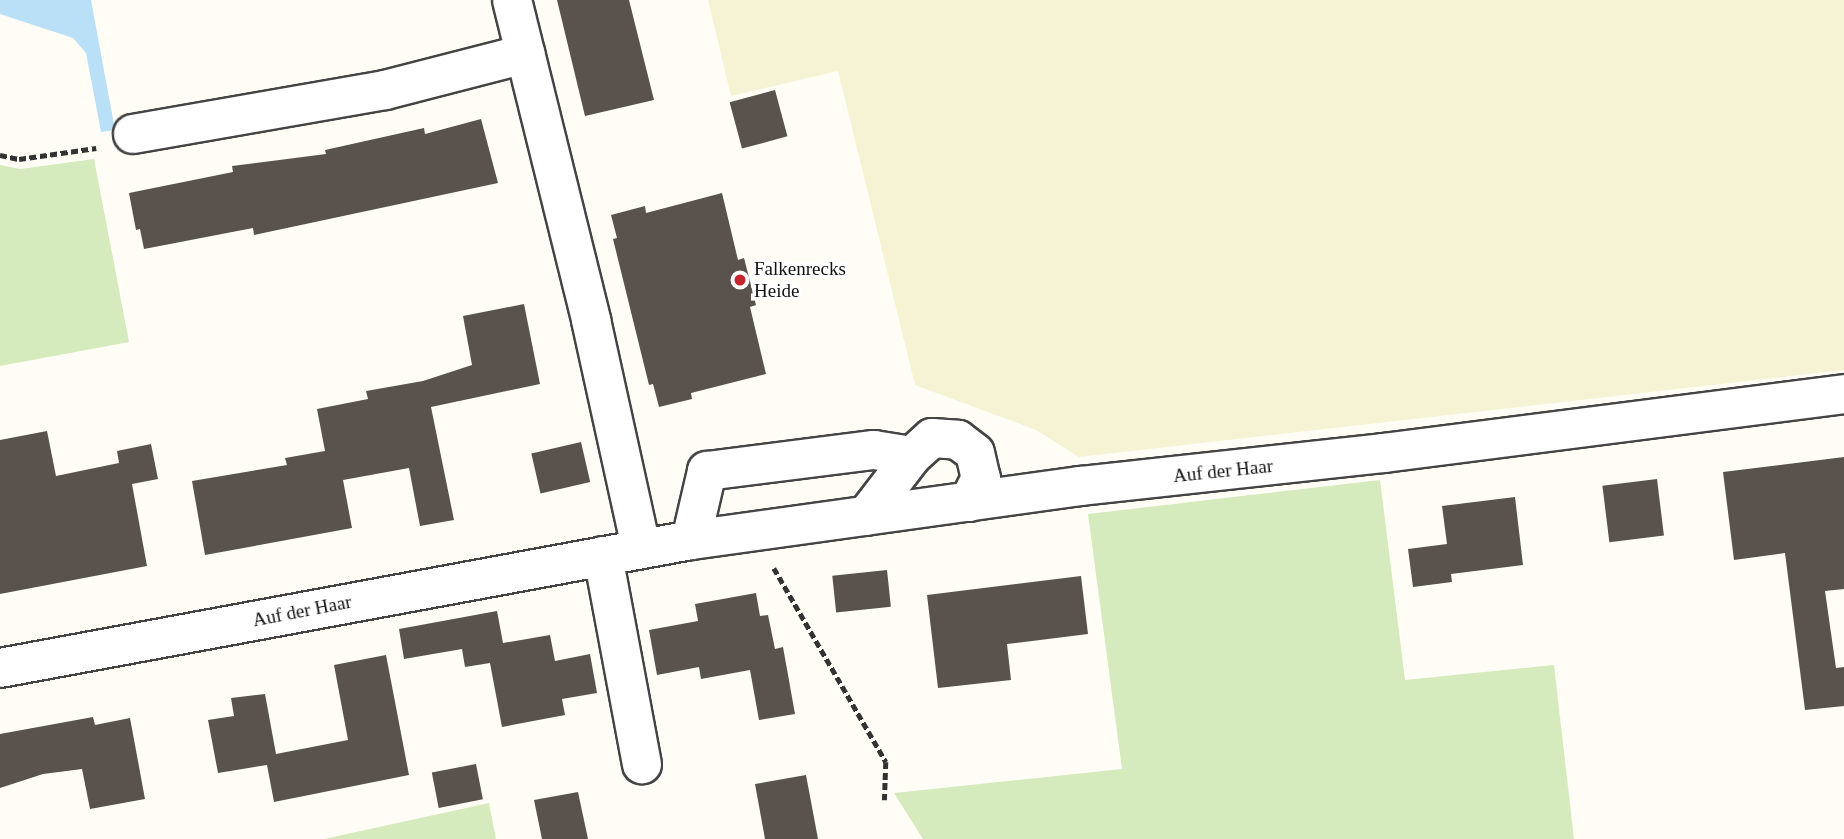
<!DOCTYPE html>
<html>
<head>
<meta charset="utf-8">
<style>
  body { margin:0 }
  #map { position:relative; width:1844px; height:839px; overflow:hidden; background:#fffdf5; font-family:"Times New Roman",serif }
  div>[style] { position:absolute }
  .farmland>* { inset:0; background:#f6f3d4 }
  .green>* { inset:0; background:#d5ebbd }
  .water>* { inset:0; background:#b9e0f7 }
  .building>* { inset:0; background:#5a524d; transform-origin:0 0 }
  .path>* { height:4.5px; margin-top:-2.25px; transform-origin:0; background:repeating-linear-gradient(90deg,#333 0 7px,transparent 0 10.5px) }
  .roads { filter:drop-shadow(2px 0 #444) drop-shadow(-2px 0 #444) drop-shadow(0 2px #444) drop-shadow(0 -2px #444) }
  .minor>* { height:38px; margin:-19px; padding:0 19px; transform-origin:19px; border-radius:19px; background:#fff }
  .dots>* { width:19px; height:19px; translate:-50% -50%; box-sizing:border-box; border:4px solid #fff; border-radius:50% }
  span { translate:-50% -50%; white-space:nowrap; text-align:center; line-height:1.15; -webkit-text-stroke:7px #fff; paint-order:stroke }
  .poi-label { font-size:19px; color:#111 }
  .left { translate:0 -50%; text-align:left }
  .street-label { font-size:19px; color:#111 }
</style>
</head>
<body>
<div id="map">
  <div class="farmland">
    <div style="clip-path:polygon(708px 0,1844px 0,1844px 370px,1079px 457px,1036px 430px,915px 385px,838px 71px,731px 96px)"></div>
  </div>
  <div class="green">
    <div style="clip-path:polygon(94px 159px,129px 342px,0 366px,0 165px,20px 169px)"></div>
    <div style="clip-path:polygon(1380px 480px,1405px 680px,1554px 665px,1574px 839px,923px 839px,894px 793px,1122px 769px,1088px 514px)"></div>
    <div style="clip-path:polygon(489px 803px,496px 839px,324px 839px)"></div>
  </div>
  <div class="water">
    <div style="clip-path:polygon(0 0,91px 0,115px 130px,101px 132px,86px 53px,73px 38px,0 14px)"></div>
  </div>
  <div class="building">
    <div style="clip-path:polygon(557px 0,629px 0,654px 100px,585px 116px)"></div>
    <div style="left:775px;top:90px;width:48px;height:47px;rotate:75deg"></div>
    <div style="clip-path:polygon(481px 119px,498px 183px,254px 235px,253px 228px,144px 249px,140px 229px,136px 230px,129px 193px,233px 172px,232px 166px,326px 154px,325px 150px,424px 128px,425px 134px)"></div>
    <div style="clip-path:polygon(722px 193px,738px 260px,744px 258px,756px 305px,750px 307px,766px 374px,691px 393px,692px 399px,659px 407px,653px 384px,649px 385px,613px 239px,617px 238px,611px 215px,645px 206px,646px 213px)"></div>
    <div style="clip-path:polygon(524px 304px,540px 384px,431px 407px,454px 520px,420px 526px,409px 468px,343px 480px,352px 528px,205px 555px,192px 481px,287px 465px,285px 458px,325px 451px,317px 409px,368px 399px,366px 391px,423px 381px,472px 365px,463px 316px)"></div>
    <div style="clip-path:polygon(47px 431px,56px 476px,119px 463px,117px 451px,151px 444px,158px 479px,132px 484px,147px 566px,0 594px,0 440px)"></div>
    <div style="left:581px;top:442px;width:41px;height:51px;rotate:77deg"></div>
    <div style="clip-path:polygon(1844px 457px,1844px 589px,1825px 591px,1836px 668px,1844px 667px,1844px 706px,1805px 710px,1785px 553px,1734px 560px,1723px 472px)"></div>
    <div style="left:1657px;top:479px;width:57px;height:55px;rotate:83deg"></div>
    <div style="clip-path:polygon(1515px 497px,1523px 565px,1451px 574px,1452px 582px,1413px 587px,1408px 549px,1447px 544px,1442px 506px)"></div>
    <div style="left:887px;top:570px;width:37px;height:55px;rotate:84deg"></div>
    <div style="clip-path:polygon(1081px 576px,1088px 634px,1007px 644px,1011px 680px,938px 688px,927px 595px)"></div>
    <div style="clip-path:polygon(756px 593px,760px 616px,768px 615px,775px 649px,783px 647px,795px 714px,759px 720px,750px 670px,701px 679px,699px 667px,657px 675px,649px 630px,698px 621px,695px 604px)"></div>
    <div style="clip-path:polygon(497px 611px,503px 643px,550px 635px,555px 661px,590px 654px,597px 693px,562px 699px,565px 715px,502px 727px,490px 663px,465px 667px,462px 649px,404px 659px,399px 629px)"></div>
    <div style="clip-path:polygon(386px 655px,409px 775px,274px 802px,267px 765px,218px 773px,208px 720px,234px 716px,231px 698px,265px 694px,276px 754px,348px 740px,334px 665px)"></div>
    <div style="clip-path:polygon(93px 717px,95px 725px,130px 718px,145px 799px,90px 809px,82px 769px,43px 774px,0 788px,0 734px)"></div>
    <div style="left:476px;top:764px;width:36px;height:45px;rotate:79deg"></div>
    <div style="clip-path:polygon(806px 775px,818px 839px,765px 839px,755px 784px)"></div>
    <div style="clip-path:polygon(578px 792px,588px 839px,542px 839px,534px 800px)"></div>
  </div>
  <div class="path">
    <div style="left:0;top:155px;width:19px;rotate:12deg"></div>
    <div style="left:19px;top:159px;width:78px;rotate:-8.1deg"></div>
    <div style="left:774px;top:568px;width:224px;rotate:60deg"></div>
    <div style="left:886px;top:762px;width:38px;rotate:92deg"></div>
  </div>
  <div class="roads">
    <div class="minor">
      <div style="left:512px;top:0;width:330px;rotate:76.1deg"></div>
      <div style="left:591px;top:320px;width:233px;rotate:77.6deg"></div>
      <div style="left:133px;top:134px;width:256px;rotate:-9.9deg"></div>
      <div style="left:385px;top:90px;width:145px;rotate:-14.4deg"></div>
      <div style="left:866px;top:516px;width:76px;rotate:-52.5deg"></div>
      <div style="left:912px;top:456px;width:27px;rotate:-42deg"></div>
      <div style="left:932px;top:438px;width:26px;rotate:4deg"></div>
      <div style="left:958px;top:440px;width:21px;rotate:37deg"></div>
      <div style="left:975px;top:453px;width:26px;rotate:77deg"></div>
      <div style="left:981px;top:478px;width:27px;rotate:117deg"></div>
      <div style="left:691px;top:540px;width:71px;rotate:-76.9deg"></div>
      <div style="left:707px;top:471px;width:168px;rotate:-7.2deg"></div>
      <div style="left:874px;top:450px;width:38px;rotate:9deg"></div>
      <div style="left:603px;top:556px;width:212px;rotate:79.4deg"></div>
      <div style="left:0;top:668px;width:703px;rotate:-10.49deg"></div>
      <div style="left:691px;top:540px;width:393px;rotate:-7.9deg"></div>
      <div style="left:1080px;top:486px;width:306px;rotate:-6.2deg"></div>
      <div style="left:1384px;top:453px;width:464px;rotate:-7.3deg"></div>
    </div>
  </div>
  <div class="dots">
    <div style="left:740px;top:280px;background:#c4262e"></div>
  </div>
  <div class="poi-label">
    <span class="left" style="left:754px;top:280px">Falkenrecks<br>Heide</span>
  </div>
  <div class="street-label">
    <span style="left:1223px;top:471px;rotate:-6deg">Auf der Haar</span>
    <span style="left:302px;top:611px;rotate:-11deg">Auf der Haar</span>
  </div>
</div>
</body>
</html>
